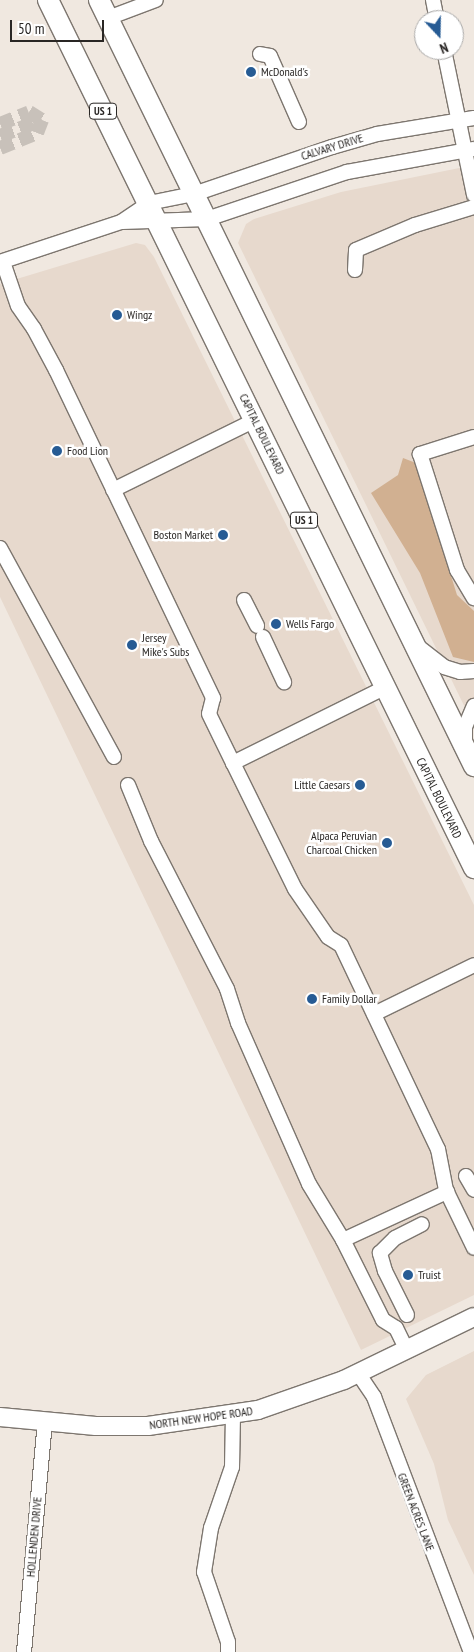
<!DOCTYPE html>
<html>
<head>
<meta charset="utf-8">
<style>
  body { margin:0 }
  #map { position:relative; width:474px; height:1652px; overflow:hidden; background:#f0e8e0; font-family:"PT Sans Narrow",sans-serif }
  div>[style] { position:absolute }
  .built>* { inset:0; background:#e7d9cd }
  .green>* { inset:0; background:#d1b091 }
  .minor-tunnel>* { height:14px; margin-top:-7px; transform-origin:0; background:repeating-linear-gradient(90deg,#c8c1ba 0 14px,transparent 0 21px) }
  .roads { filter:drop-shadow(1px 0 #7d766f) drop-shadow(-1px 0 #7d766f) drop-shadow(0 1px #7d766f) drop-shadow(0 -1px #7d766f) }
  .minor>* { height:14px; margin:-7px; padding:0 7px; transform-origin:7px; border-radius:7px; background:#fff }
  .major>* { height:18px; margin:-9px; padding:0 9px; transform-origin:9px; border-radius:9px; background:#fff }
  .highway>* { height:20px; margin:-10px; padding:0 10px; transform-origin:10px; border-radius:10px; background:#fff }
  .dots>* { width:14px; height:14px; translate:-50% -50%; box-sizing:border-box; border:2px solid #fff; border-radius:50% }
  span { translate:-50% -50%; white-space:nowrap; text-align:center; line-height:1.15; -webkit-text-stroke:5px #fff; paint-order:stroke }
  .shield-label span { padding:1px 4px; background:#fff; border:1px solid; border-radius:4px; -webkit-text-stroke-width:0 }
  .shield-label { font-size:11px; color:#292624; font-weight:700 }
  .poi-label { font-size:12px; color:#292624 }
  .left { translate:0 -50%; text-align:left }
  .right { translate:-100% -50%; text-align:right }
  .street-label { font-size:12px; color:#292624 }
  .north { position:absolute; left:414px; top:10px; width:50px; height:50px; box-sizing:border-box; background:#fff; border:1px solid #a9a8a7; border-radius:50%; rotate:159deg; font-size:14px; font-weight:700; line-height:20px; text-align:center; color:#292624 }
  .north::after { content:''; display:block; margin:auto; width:18px; height:22px; background:#265b94; clip-path:polygon(50% 0,100% 100%,50% 72%,0 100%) }
  .scale { position:absolute; left:10px; top:20px; width:94px; height:22px; box-sizing:border-box; border:2px solid #292624; border-top:0; padding-left:6px; font-size:15px; line-height:18px; white-space:nowrap; color:#292624; -webkit-text-stroke:4px #fff; paint-order:stroke }
</style>
</head>
<body>
<div id="map">
  <div class="built">
    <div style="clip-path:polygon(474px 165px,474px 726px,238px 243px,246px 224px,254px 219px,341px 192px)"></div>
    <div style="clip-path:polygon(136px 243px,145px 245px,154px 257px,474px 905px,474px 1295px,361px 1350px,0 597px,0 284px)"></div>
    <div style="clip-path:polygon(474px 1351px,474px 1575px,448px 1520px,434px 1464px,406px 1399px,426px 1375px)"></div>
  </div>
  <div class="green">
    <div style="clip-path:polygon(403px 458px,416px 463px,457px 595px,474px 611px,474px 662px,453px 657px,420px 573px,371px 493px,398px 475px)"></div>
  </div>
  <div class="minor-tunnel">
    <div style="left:0;top:124px;width:31px;rotate:-22deg"></div>
    <div style="left:29px;top:112px;width:15px;rotate:32deg"></div>
    <div style="left:0;top:136px;width:45px;rotate:-20.9deg"></div>
    <div style="left:0;top:148px;width:40px;rotate:-22deg"></div>
    <div style="left:37px;top:133px;width:14px;rotate:-69deg"></div>
  </div>
  <div class="roads">
    <div class="minor">
      <div style="left:433px;top:0;width:20px;rotate:79deg"></div>
      <div style="left:108px;top:18px;width:51px;rotate:-20.6deg"></div>
      <div style="left:444px;top:50px;width:148px;rotate:78.3deg"></div>
      <div style="left:260px;top:54px;width:10px;rotate:11deg"></div>
      <div style="left:270px;top:56px;width:72px;rotate:66.3deg"></div>
      <div style="left:122px;top:222px;width:85px;rotate:-2deg"></div>
      <div style="left:207px;top:219px;width:148px;rotate:-18.6deg"></div>
      <div style="left:347px;top:172px;width:129px;rotate:-10.3deg"></div>
      <div style="left:0;top:262px;width:127px;rotate:-18.3deg"></div>
      <div style="left:121px;top:222px;width:34px;rotate:-34deg"></div>
      <div style="left:149px;top:203px;width:46px;rotate:-11.3deg"></div>
      <div style="left:194px;top:194px;width:146px;rotate:-18.8deg"></div>
      <div style="left:332px;top:147px;width:47px;rotate:-16.1deg"></div>
      <div style="left:377px;top:134px;width:98px;rotate:-9.4deg"></div>
      <div style="left:3px;top:262px;width:46px;rotate:71.2deg"></div>
      <div style="left:18px;top:306px;width:28px;rotate:55deg"></div>
      <div style="left:34px;top:329px;width:47px;rotate:61.8deg"></div>
      <div style="left:56px;top:370px;width:364px;rotate:64.4deg"></div>
      <div style="left:213px;top:698px;width:16px;rotate:104deg"></div>
      <div style="left:209px;top:714px;width:55px;rotate:63.9deg"></div>
      <div style="left:355px;top:270px;width:20px;rotate:-87deg"></div>
      <div style="left:356px;top:250px;width:64px;rotate:-23deg"></div>
      <div style="left:415px;top:225px;width:62px;rotate:-17deg"></div>
      <div style="left:474px;top:437px;width:57px;rotate:162.5deg"></div>
      <div style="left:420px;top:454px;width:122px;rotate:72.3deg"></div>
      <div style="left:457px;top:570px;width:33px;rotate:59deg"></div>
      <div style="left:113px;top:490px;width:158px;rotate:-26.2deg"></div>
      <div style="left:0;top:548px;width:238px;rotate:61.4deg"></div>
      <div style="left:244px;top:600px;width:29px;rotate:63deg"></div>
      <div style="left:263px;top:637px;width:50px;rotate:65deg"></div>
      <div style="left:420px;top:648px;width:31px;rotate:38deg"></div>
      <div style="left:444px;top:667px;width:17px;rotate:17deg"></div>
      <div style="left:460px;top:672px;width:14px;rotate:-4deg"></div>
      <div style="left:386px;top:687px;width:171px;rotate:153.6deg"></div>
      <div style="left:233px;top:763px;width:140px;rotate:63.8deg"></div>
      <div style="left:295px;top:889px;width:58px;rotate:55.5deg"></div>
      <div style="left:328px;top:937px;width:15px;rotate:32deg"></div>
      <div style="left:341px;top:945px;width:226px;rotate:64.6deg"></div>
      <div style="left:438px;top:1149px;width:42px;rotate:79deg"></div>
      <div style="left:446px;top:1190px;width:64px;rotate:64.2deg"></div>
      <div style="left:465px;top:744px;width:17px;rotate:-90deg"></div>
      <div style="left:465px;top:727px;width:23px;rotate:-67deg"></div>
      <div style="left:128px;top:785px;width:61px;rotate:67.7deg"></div>
      <div style="left:151px;top:841px;width:166px;rotate:62.8deg"></div>
      <div style="left:227px;top:989px;width:36px;rotate:72deg"></div>
      <div style="left:238px;top:1023px;width:176px;rotate:66.2deg"></div>
      <div style="left:309px;top:1184px;width:66px;rotate:58.7deg"></div>
      <div style="left:343px;top:1240px;width:115px;rotate:-24.8deg"></div>
      <div style="left:374px;top:1014px;width:111px;rotate:-26.1deg"></div>
      <div style="left:466px;top:1176px;width:16px;rotate:60deg"></div>
      <div style="left:343px;top:1240px;width:89px;rotate:63.4deg"></div>
      <div style="left:383px;top:1320px;width:15px;rotate:32deg"></div>
      <div style="left:396px;top:1328px;width:25px;rotate:64deg"></div>
      <div style="left:407px;top:1315px;width:49px;rotate:-116.6deg"></div>
      <div style="left:385px;top:1271px;width:19px;rotate:-106deg"></div>
      <div style="left:380px;top:1253px;width:21px;rotate:-45deg"></div>
      <div style="left:395px;top:1238px;width:30px;rotate:-27deg"></div>
      <div style="left:358px;top:1373px;width:29px;rotate:56deg"></div>
      <div style="left:374px;top:1397px;width:273px;rotate:69.2deg"></div>
      <div style="left:24px;top:1652px;width:230px;rotate:-84.8deg"></div>
      <div style="left:228px;top:1652px;width:10px;rotate:-90deg"></div>
      <div style="left:228px;top:1642px;width:74px;rotate:-108.9deg"></div>
      <div style="left:204px;top:1572px;width:45px;rotate:-81deg"></div>
      <div style="left:211px;top:1528px;width:65px;rotate:-71deg"></div>
      <div style="left:232px;top:1467px;width:52px;rotate:-88.9deg"></div>
    </div>
    <div class="major">
      <div style="left:0;top:1417px;width:96px;rotate:5.4deg"></div>
      <div style="left:96px;top:1426px;width:52px"></div>
      <div style="left:148px;top:1426px;width:111px;rotate:-8.3deg"></div>
      <div style="left:258px;top:1410px;width:91px;rotate:-19.2deg"></div>
      <div style="left:344px;top:1380px;width:144px;rotate:-25.9deg"></div>
    </div>
    <div class="highway">
      <div style="left:48px;top:0;width:967px;rotate:63.86deg"></div>
      <div style="left:99px;top:0;width:853px;rotate:63.92deg"></div>
    </div>
  </div>
  <div class="dots">
    <div style="left:251px;top:72px;background:#265b94"></div>
    <div style="left:117px;top:315px;background:#265b94"></div>
    <div style="left:57px;top:451px;background:#265b94"></div>
    <div style="left:223px;top:535px;background:#265b94"></div>
    <div style="left:276px;top:624px;background:#265b94"></div>
    <div style="left:132px;top:645px;background:#265b94"></div>
    <div style="left:360px;top:785px;background:#265b94"></div>
    <div style="left:387px;top:843px;background:#265b94"></div>
    <div style="left:312px;top:999px;background:#265b94"></div>
    <div style="left:408px;top:1275px;background:#265b94"></div>
  </div>
  <div class="shield-label">
    <span style="left:103px;top:111px">US 1</span>
    <span style="left:304px;top:520px">US 1</span>
  </div>
  <div class="poi-label">
    <span class="left" style="left:261px;top:72px">McDonald's</span>
    <span class="left" style="left:127px;top:315px">Wingz</span>
    <span class="left" style="left:67px;top:451px">Food Lion</span>
    <span class="right" style="left:213px;top:535px">Boston Market</span>
    <span class="left" style="left:286px;top:624px">Wells Fargo</span>
    <span class="left" style="left:142px;top:645px">Jersey<br>Mike's Subs</span>
    <span class="right" style="left:350px;top:785px">Little Caesars</span>
    <span class="right" style="left:377px;top:843px">Alpaca Peruvian<br>Charcoal Chicken</span>
    <span class="left" style="left:322px;top:999px">Family Dollar</span>
    <span class="left" style="left:418px;top:1275px">Truist</span>
  </div>
  <div class="street-label">
    <span style="left:332px;top:147px;rotate:-17deg">CALVARY DRIVE</span>
    <span style="left:262px;top:434px;rotate:64deg">CAPITAL BOULEVARD</span>
    <span style="left:439px;top:798px;rotate:64deg">CAPITAL BOULEVARD</span>
    <span style="left:201px;top:1418px;rotate:-8deg">NORTH NEW HOPE ROAD</span>
    <span style="left:416px;top:1512px;rotate:69deg">GREEN ACRES LANE</span>
    <span style="left:34px;top:1537px;rotate:-85deg">HOLLENDEN DRIVE</span>
  </div>
  <div class="north">N</div>
  <div class="scale">50 m</div>
</div>
</body>
</html>
